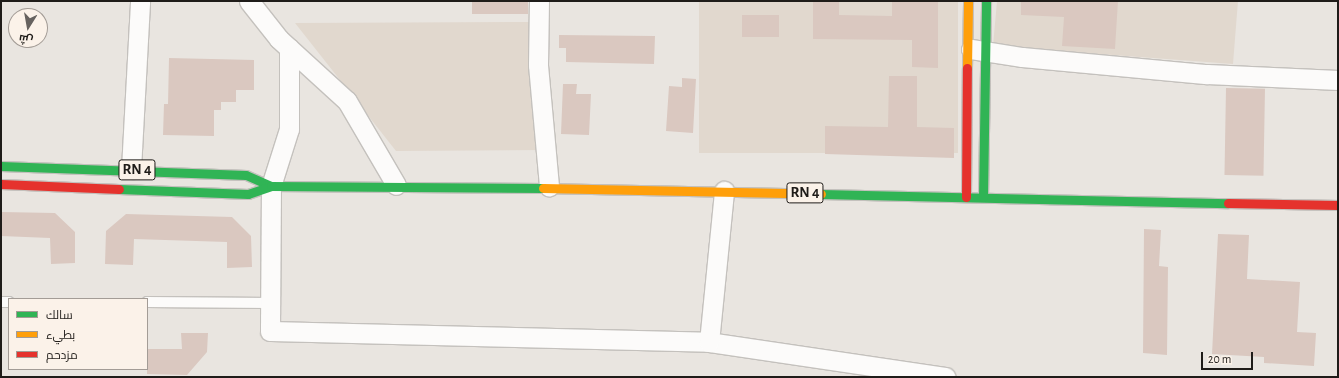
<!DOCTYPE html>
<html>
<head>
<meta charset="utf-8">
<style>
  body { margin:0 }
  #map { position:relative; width:1339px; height:378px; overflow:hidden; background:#e9e5e0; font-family:"Alegreya Sans",Cairo,sans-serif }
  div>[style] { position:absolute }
  .built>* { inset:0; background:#e1d8ce; transform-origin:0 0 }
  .building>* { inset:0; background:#dac8c0; transform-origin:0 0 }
  .roads { filter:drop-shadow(1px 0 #c4c1bd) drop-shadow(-1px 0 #c4c1bd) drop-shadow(0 1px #c4c1bd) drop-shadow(0 -1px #c4c1bd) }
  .lane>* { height:10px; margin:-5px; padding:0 5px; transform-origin:5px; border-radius:5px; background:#fcfbfa }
  .street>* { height:19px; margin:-9.5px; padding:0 9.5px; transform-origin:9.5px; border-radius:9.5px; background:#fcfbfa }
  .fast>* { height:9px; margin:-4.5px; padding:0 4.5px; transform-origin:4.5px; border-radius:4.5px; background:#30b455 }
  .slow>* { height:9px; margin:-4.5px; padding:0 4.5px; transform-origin:4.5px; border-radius:4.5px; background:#ff9f0a }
  .jam>* { height:9px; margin:-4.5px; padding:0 4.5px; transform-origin:4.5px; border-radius:4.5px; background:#e5322d }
  span { translate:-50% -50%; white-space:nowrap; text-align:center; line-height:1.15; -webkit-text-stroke:3.5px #fbf2e9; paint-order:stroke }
  .shield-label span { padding:1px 3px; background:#fbf2e9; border:1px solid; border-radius:3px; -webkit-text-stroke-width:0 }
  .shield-label { font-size:15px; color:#1f1c19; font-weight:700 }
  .frame { position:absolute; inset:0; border:2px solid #1f1c19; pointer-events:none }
  .legend { position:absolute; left:8px; top:298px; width:140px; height:72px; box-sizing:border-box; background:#fbf2e9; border:1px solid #a39c96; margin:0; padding:5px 7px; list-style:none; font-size:12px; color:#1f1c19 }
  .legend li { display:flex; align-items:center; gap:8px; height:20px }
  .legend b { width:20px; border:1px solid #a39c96 }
  .north { position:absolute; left:8px; top:8px; width:40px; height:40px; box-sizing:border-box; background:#fbf2e9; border:1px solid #a39c96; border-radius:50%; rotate:191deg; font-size:11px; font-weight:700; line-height:16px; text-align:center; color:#1f1c19 }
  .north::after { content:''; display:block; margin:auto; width:14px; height:18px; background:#66625f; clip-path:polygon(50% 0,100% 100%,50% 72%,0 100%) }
  .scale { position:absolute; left:1201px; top:352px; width:52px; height:18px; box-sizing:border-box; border:2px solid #1f1c19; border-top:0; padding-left:5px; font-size:12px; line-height:14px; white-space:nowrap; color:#1f1c19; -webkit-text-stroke:3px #fbf2e9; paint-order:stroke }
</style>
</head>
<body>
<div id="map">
  <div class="built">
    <div style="left:699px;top:1px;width:259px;height:152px"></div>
    <div style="clip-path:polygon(997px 1px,1238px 1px,1233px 64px,993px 46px)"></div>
    <div style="clip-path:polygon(537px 22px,545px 150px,396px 151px,295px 23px)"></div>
  </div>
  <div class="building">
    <div style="left:472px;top:1px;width:56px;height:13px"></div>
    <div style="clip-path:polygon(813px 1px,839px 1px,839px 15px,892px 16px,892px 1px,938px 1px,938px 68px,912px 67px,912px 40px,813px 39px)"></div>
    <div style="clip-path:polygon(1021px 1px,1118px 1px,1115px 49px,1062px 46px,1064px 17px,1021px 15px)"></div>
    <div style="left:742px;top:15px;width:37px;height:22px"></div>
    <div style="clip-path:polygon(559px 35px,655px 36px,654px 64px,566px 62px,566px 48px,559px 48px)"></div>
    <div style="clip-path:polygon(169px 58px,254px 60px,254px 90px,236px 90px,236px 102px,221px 102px,221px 110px,214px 110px,214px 136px,163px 135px,164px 104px,168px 104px)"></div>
    <div style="clip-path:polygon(889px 76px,917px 76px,917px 127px,954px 128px,954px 158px,825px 154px,825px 126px,888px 127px)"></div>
    <div style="clip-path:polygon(682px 78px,696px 79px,693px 133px,666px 131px,669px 86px,682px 87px)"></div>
    <div style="clip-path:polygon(563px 84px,577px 84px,576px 94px,591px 94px,589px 135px,561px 134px)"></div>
    <div style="left:1226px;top:88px;width:39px;height:87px;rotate:1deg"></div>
    <div style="clip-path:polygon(1px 212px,55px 213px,75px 232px,75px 263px,51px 264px,50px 238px,1px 236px)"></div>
    <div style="clip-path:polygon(126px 214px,232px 217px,251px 236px,252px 267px,227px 268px,227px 242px,134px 239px,133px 265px,105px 264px,106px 231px)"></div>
    <div style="clip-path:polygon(1144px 229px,1161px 230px,1159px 266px,1168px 267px,1167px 355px,1143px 353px)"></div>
    <div style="clip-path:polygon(1218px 234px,1249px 235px,1247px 279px,1300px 282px,1297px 332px,1316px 333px,1314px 366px,1264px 363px,1264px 357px,1212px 354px)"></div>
    <div style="clip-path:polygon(181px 333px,208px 333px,207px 352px,187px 375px,147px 374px,147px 349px,182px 349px)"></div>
  </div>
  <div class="roads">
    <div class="lane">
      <div style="left:1px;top:302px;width:8px"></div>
      <div style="left:147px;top:302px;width:123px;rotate:0.5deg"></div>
    </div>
    <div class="street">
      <div style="left:249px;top:1px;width:48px;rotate:51.7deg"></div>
      <div style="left:279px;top:39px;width:92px;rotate:42.4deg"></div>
      <div style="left:347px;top:101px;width:97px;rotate:59.7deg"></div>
      <div style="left:539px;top:1px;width:64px;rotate:90.9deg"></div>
      <div style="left:538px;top:65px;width:122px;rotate:84.8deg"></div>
      <div style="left:289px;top:48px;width:81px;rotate:90deg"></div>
      <div style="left:289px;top:129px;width:60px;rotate:107.5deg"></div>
      <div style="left:271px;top:186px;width:145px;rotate:90.4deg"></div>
      <div style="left:270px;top:331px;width:439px;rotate:1.4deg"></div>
      <div style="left:709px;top:342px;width:239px;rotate:8.4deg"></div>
      <div style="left:971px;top:49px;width:52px;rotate:8.9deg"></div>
      <div style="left:1022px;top:57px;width:186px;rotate:5.3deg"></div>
      <div style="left:1207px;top:74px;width:131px;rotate:2.6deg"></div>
      <div style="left:131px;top:169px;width:168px;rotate:-86.9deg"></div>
      <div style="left:709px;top:342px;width:152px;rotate:-84.3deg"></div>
    </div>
    <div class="fast">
      <div style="left:1px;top:166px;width:245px;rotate:2.1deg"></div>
      <div style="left:246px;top:175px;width:27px;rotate:24deg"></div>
      <div style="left:119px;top:189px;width:129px;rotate:2.2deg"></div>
      <div style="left:248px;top:194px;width:24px;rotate:-19deg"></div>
      <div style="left:271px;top:186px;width:272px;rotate:0.4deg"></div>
      <div style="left:821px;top:194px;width:407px;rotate:1.3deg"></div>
      <div style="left:983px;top:197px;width:196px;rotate:-89.1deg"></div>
    </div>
    <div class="slow">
      <div style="left:967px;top:68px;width:67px;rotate:-89.1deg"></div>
      <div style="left:543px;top:188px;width:278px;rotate:1.2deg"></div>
    </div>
    <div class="jam">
      <div style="left:1px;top:184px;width:118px;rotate:2.4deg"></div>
      <div style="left:966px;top:197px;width:129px;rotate:-89.6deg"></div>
      <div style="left:1228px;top:203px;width:110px;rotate:1deg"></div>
    </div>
  </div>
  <div class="shield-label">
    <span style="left:137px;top:170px">RN 4</span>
    <span style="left:805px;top:193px">RN 4</span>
  </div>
  <div class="frame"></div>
  <ul class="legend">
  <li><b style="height:5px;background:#30b455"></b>سالك</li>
  <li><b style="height:5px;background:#ff9f0a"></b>بطيء</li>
  <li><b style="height:5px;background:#e5322d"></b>مزدحم</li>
  </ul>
  <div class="north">ش</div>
  <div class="scale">20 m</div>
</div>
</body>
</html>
